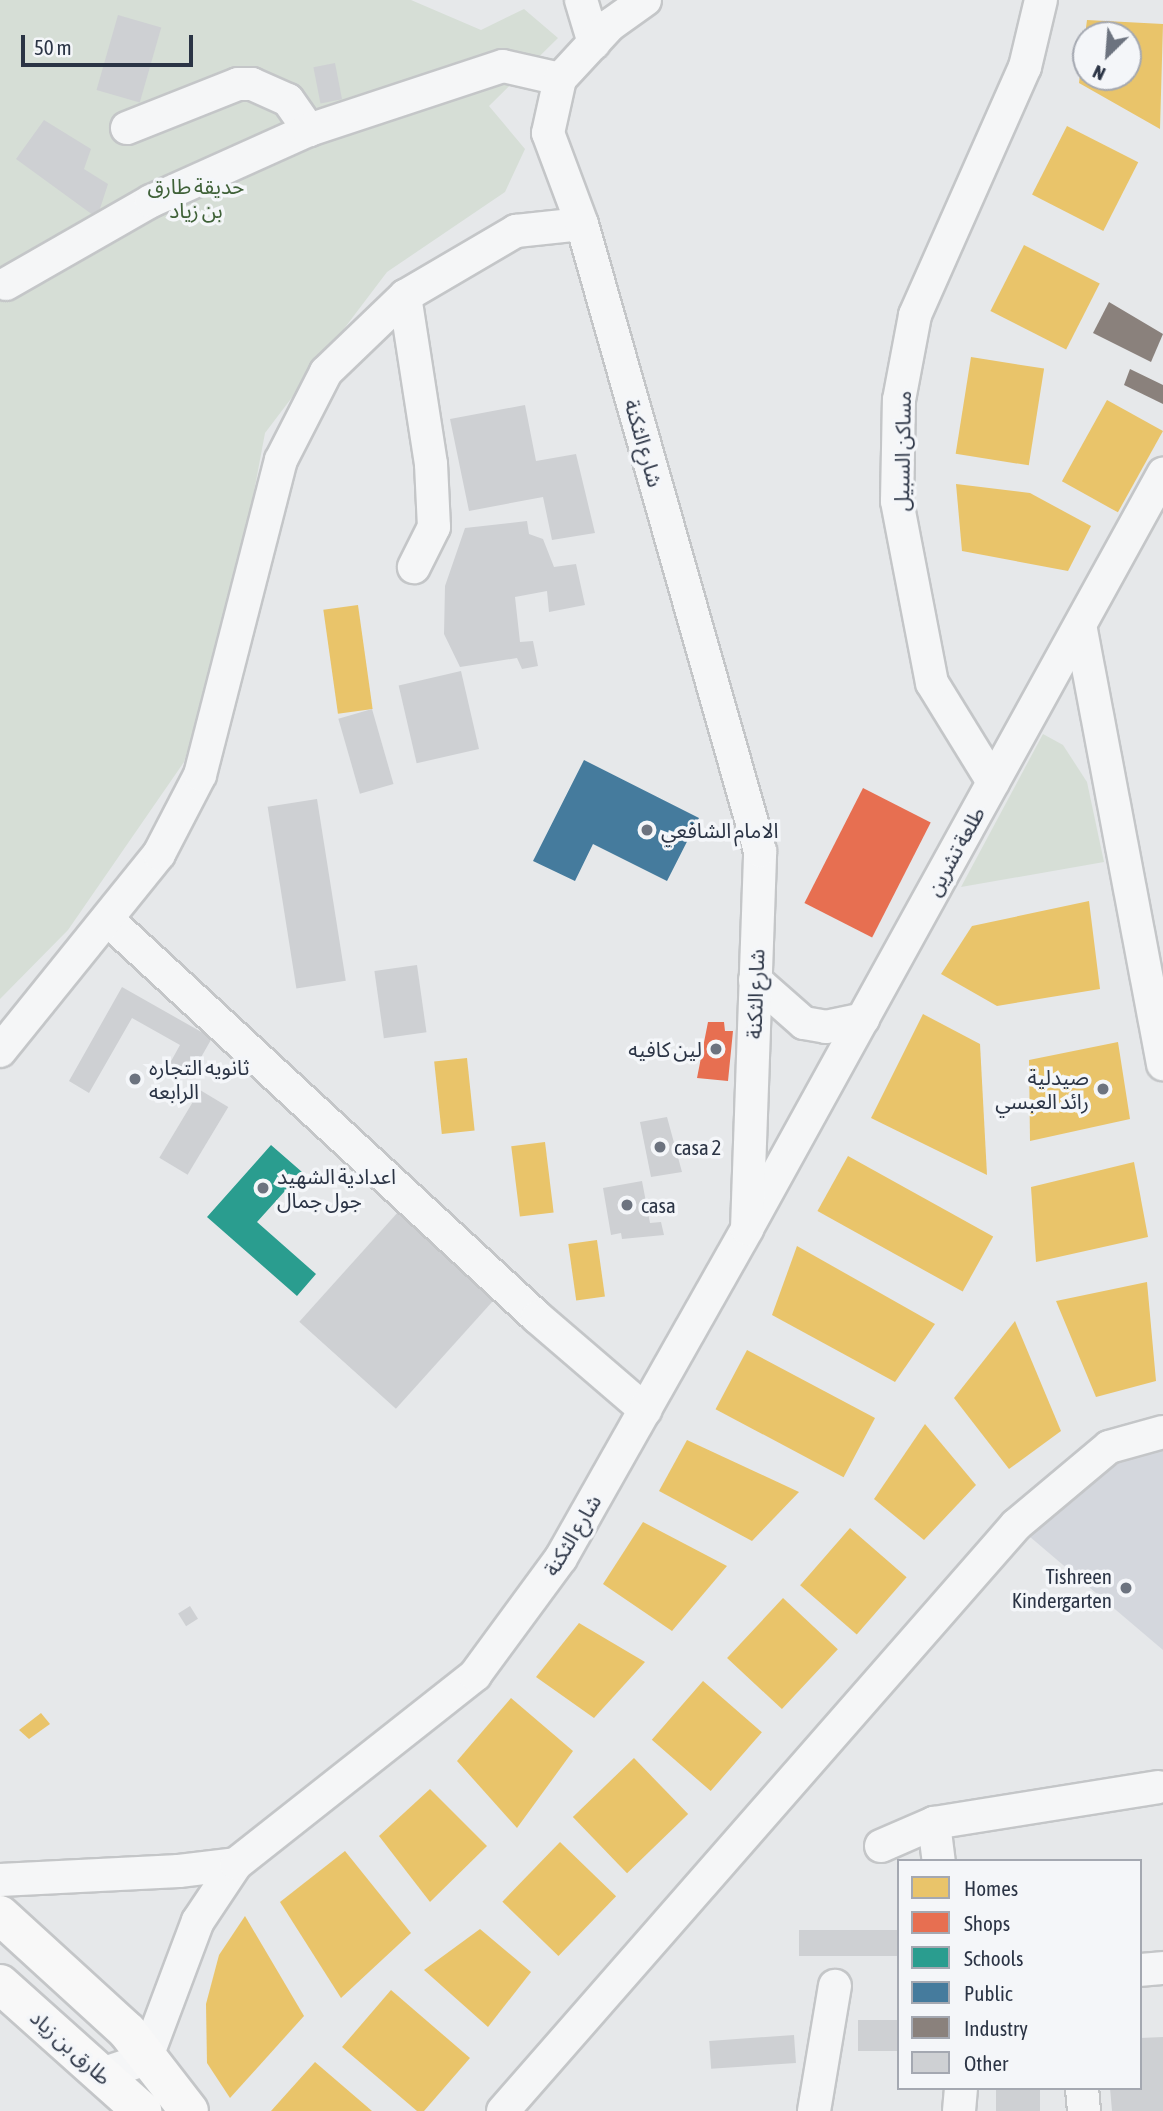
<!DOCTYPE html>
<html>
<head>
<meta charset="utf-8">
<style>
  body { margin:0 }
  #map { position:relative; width:1163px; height:2111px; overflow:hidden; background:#e6e8ea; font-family:"Asap Condensed","Noto Sans Arabic",sans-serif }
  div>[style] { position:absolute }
  .built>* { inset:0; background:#d4d7dd }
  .green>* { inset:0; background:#d6ded6 }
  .homes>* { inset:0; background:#e9c46a; transform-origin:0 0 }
  .shops>* { inset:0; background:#e76f51; transform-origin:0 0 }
  .schools>* { inset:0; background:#2a9d8f }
  .public>* { inset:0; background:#457b9d }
  .industry>* { inset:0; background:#8a817c }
  .building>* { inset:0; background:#ced0d3; transform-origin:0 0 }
  .roads { filter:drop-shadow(2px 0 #c4c6c8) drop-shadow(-2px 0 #c4c6c8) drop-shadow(0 2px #c4c6c8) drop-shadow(0 -2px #c4c6c8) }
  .minor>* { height:32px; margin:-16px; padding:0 16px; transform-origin:16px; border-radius:16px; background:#f5f6f7 }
  .major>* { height:38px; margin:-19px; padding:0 19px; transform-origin:19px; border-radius:19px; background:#f8f8f8 }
  .dots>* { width:19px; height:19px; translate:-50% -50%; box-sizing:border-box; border:4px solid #f4f6f9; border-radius:50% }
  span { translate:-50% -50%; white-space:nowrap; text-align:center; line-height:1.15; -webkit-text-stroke:7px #f4f6f9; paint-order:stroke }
  .park-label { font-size:21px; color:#3f6138 }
  .street-label { font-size:21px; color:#2b3445 }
  .poi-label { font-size:21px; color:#2b3445 }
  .left { translate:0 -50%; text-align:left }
  .right { translate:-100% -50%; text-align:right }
  .legend { position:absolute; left:897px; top:1859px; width:245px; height:231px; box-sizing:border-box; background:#f4f6f9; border:2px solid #a4a8b1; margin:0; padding:9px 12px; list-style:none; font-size:21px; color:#2b3445 }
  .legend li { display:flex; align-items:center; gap:14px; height:35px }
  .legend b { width:35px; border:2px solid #a4a8b1 }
  .north { position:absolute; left:1072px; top:21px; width:70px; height:70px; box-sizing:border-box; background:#f4f6f9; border:2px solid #a4a8b1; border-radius:50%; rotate:205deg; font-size:19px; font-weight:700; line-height:28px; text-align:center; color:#2b3445 }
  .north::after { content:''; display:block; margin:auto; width:24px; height:32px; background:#6c737f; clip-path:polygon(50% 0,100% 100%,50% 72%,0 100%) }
  .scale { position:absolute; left:21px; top:35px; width:172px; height:32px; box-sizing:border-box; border:4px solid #2b3445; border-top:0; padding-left:9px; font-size:21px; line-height:24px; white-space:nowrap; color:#2b3445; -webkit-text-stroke:5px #f4f6f9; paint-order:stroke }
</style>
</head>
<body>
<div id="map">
  <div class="built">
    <div style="clip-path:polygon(1163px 1432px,1163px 1650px,1016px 1525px,1109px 1447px)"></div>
  </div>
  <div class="green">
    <div style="clip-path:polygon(0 0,411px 0,481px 30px,524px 9px,558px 38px,489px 106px,525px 149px,505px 192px,387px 272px,265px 433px,233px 604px,184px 762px,68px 930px,0 999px)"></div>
    <div style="clip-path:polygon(1043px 734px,1063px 745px,1087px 782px,1104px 862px,961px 887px)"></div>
  </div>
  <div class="homes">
    <div style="clip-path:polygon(1087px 20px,1163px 24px,1160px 129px,1079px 83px,1084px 41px,1086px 77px,1128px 77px,1128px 35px,1085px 35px)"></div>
    <div style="left:1067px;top:126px;width:80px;height:77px;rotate:27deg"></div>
    <div style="left:1024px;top:245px;width:85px;height:74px;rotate:27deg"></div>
    <div style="left:971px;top:357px;width:74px;height:98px;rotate:9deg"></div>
    <div style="left:1107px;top:400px;width:64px;height:93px;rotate:29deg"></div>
    <div style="clip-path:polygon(956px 484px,1030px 493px,1091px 526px,1068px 571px,962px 551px)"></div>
    <div style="left:358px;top:605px;width:105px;height:35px;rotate:82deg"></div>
    <div style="clip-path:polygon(1089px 901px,1100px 989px,997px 1006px,941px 974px,972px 926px)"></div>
    <div style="clip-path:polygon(923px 1014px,980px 1044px,987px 1175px,871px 1118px)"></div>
    <div style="clip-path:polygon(1118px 1042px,1130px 1119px,1030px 1141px,1029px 1060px)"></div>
    <div style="left:467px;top:1058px;width:73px;height:33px;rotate:84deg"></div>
    <div style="left:545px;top:1142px;width:71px;height:34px;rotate:83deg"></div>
    <div style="left:848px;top:1156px;width:166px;height:63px;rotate:29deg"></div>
    <div style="clip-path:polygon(1134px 1162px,1148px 1237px,1036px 1262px,1031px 1187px)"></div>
    <div style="left:597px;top:1240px;width:57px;height:29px;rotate:82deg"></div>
    <div style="clip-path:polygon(797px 1246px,935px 1324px,895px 1382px,772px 1315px)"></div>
    <div style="clip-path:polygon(1147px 1282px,1156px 1381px,1096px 1397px,1056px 1301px)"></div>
    <div style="clip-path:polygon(1015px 1321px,1061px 1431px,1009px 1469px,954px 1398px)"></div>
    <div style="left:747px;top:1350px;width:145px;height:67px;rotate:28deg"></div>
    <div style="clip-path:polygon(925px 1424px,976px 1485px,924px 1540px,874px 1499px)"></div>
    <div style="clip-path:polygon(687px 1440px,799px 1492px,752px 1541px,659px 1491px)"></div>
    <div style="clip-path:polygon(643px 1522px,727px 1566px,672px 1631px,603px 1584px)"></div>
    <div style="left:850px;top:1528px;width:75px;height:76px;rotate:41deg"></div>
    <div style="left:783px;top:1598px;width:75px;height:82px;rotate:43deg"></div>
    <div style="clip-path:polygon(579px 1623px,645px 1662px,594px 1718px,536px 1677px)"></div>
    <div style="left:703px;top:1681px;width:78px;height:78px;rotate:41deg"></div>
    <div style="clip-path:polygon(511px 1698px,573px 1751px,517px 1828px,457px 1761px)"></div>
    <div style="clip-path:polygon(41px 1713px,50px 1724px,29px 1739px,19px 1730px)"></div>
    <div style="left:634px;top:1758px;width:78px;height:85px;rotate:46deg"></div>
    <div style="clip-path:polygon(430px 1789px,487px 1846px,430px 1902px,379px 1836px)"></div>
    <div style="left:560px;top:1842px;width:78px;height:83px;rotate:44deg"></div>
    <div style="clip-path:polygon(345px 1851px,411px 1933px,341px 1998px,280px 1902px)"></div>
    <div style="clip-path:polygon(245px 1916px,304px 2016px,230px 2098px,207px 2063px,206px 2004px,219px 1955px)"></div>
    <div style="clip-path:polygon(480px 1929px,531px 1972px,488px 2027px,424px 1970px)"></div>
    <div style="clip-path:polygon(391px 1990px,470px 2058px,424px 2111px,417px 2111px,342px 2047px)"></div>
    <div style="clip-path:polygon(315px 2062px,372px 2111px,271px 2111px)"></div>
  </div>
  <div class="shops">
    <div style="left:863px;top:788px;width:76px;height:129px;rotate:27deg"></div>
    <div style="clip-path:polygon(708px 1022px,724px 1022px,725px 1031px,733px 1031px,728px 1081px,697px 1078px)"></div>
  </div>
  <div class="schools">
    <div style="clip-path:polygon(271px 1145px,302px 1172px,257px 1222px,316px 1274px,297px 1296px,207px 1217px)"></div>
  </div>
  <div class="public">
    <div style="clip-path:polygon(584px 760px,699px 818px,667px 881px,593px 844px,575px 881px,533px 861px)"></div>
  </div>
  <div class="industry">
    <div style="clip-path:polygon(1109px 302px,1163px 334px,1151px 362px,1093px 333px)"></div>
    <div style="clip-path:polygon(1130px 369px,1163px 385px,1163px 404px,1124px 385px)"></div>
  </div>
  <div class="building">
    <div style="left:118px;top:15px;width:45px;height:78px;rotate:16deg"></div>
    <div style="left:335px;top:63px;width:37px;height:22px;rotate:79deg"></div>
    <div style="clip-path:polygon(44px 120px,91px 149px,84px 169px,108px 184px,97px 218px,16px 159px)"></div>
    <div style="clip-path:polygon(525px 405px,536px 461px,576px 454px,595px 533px,552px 540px,543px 497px,469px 511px,450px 419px)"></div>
    <div style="clip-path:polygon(527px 521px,529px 534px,543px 539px,554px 567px,576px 564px,585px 605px,549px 612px,547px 591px,515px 597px,520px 642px,533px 641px,538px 666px,522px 669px,517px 658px,460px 667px,444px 634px,445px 586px,465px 528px)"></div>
    <div style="left:461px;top:671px;width:80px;height:64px;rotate:77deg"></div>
    <div style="left:372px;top:709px;width:78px;height:35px;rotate:74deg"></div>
    <div style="left:317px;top:799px;width:184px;height:50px;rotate:81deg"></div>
    <div style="left:417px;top:965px;width:68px;height:43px;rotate:82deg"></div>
    <div style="clip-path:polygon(122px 987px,212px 1038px,191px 1075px,170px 1063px,180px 1045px,132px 1018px,89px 1093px,69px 1081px)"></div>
    <div style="left:200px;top:1090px;width:33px;height:79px;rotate:31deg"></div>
    <div style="clip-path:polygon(667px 1117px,682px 1172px,651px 1177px,640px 1122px)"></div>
    <div style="clip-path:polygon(642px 1181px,650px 1223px,661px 1222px,664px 1235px,622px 1239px,621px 1233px,611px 1235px,603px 1188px)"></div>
    <div style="left:399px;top:1211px;width:130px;height:149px;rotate:42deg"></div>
    <div style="left:190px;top:1606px;width:15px;height:14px;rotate:58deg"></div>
    <div style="left:899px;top:1930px;width:26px;height:100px;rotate:90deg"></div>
    <div style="left:899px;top:2020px;width:31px;height:41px;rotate:90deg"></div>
    <div style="left:794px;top:2035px;width:28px;height:85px;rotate:86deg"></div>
    <div style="clip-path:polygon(1163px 2037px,1163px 2111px,1112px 2111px,1110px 2088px,1140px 2088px,1140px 2038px)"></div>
    <div style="left:996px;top:2088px;width:44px;height:23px"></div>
  </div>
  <div class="roads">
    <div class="minor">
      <div style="left:581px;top:0;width:45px;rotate:73.2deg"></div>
      <div style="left:127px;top:128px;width:119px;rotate:-21.6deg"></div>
      <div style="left:238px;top:84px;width:14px"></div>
      <div style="left:252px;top:84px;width:39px;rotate:24deg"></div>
      <div style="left:288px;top:100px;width:37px;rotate:55deg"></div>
      <div style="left:6px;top:284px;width:167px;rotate:-29.8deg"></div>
      <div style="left:151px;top:201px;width:173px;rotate:-24.2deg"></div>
      <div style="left:309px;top:130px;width:204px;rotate:-18.3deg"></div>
      <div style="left:503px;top:66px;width:58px;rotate:12.8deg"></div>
      <div style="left:405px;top:296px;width:170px;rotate:81.2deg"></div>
      <div style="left:431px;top:464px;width:63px;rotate:87.3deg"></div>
      <div style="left:434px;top:527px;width:45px;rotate:116.6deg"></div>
      <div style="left:1081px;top:630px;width:442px;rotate:79.3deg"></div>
      <div style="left:993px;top:782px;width:116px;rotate:-121.6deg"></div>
      <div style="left:932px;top:683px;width:185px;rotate:-100.9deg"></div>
      <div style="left:897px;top:501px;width:101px;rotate:-88.9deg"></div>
      <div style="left:899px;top:400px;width:86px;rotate:-79.3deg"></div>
      <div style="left:915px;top:315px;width:271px;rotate:-66.1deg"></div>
      <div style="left:1025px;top:67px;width:69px;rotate:-76.6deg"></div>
      <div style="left:107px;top:919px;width:586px;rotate:42.79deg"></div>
      <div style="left:537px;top:1317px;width:143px;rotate:40.7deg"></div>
      <div style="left:755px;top:980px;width:65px;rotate:41.3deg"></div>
      <div style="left:804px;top:1023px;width:22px;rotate:10deg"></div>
      <div style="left:826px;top:1027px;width:38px;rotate:-12deg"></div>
      <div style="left:0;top:1051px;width:253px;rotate:-51.1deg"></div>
      <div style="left:159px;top:854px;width:89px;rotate:-62.6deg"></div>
      <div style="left:200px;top:775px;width:325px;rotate:-75.6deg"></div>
      <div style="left:281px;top:460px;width:99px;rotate:-62.9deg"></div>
      <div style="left:326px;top:372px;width:110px;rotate:-43.9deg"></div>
      <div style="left:405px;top:296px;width:129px;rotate:-30.4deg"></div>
      <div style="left:516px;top:231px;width:66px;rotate:-6.1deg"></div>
      <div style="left:749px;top:1225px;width:858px;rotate:-61.13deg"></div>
      <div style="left:934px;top:1823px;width:38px;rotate:83deg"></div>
      <div style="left:881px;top:1846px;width:58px;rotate:-23.5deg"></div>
      <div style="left:934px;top:1823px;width:227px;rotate:-9.1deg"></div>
      <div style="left:0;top:1880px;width:179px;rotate:-2.9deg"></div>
      <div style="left:179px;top:1871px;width:57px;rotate:-7deg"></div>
      <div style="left:1140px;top:1970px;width:23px;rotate:-5deg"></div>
      <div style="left:102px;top:2074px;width:46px;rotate:-18.8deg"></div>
      <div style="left:146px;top:2059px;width:147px;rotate:-69.4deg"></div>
      <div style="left:198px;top:1921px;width:69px;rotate:-56.3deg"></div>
      <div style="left:236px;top:1864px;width:305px;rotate:-38.3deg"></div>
      <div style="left:475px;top:1675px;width:145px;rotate:-53.7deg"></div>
      <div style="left:561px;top:1558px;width:378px;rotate:-60.5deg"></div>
      <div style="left:747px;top:1229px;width:378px;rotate:-88deg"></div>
      <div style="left:760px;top:851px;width:652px;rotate:-105.85deg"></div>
      <div style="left:582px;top:224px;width:97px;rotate:-110.5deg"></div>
      <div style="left:548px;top:133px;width:55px;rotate:-77.5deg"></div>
      <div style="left:560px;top:79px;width:74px;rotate:-47.2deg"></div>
      <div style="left:610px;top:25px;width:43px;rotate:-35.5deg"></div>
      <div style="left:1082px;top:2088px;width:23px;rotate:85deg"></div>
      <div style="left:503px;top:2111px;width:779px;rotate:-48.8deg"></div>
      <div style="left:1016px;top:1525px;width:121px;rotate:-40deg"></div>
      <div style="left:1109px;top:1447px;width:56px;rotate:-15.5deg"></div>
      <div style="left:814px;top:2111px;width:127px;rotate:-80.5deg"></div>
      <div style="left:959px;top:2111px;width:23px;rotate:-85deg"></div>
    </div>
    <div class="major">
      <div style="left:0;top:1915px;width:172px;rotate:42.4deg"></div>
      <div style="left:127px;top:2031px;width:101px;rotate:52.2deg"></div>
      <div style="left:0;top:1984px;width:191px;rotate:41.8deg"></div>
    </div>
  </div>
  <div class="dots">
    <div style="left:647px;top:830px;background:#6c737f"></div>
    <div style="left:716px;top:1049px;background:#6c737f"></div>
    <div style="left:135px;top:1079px;background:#6c737f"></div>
    <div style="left:1103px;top:1089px;background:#6c737f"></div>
    <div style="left:660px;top:1147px;background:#6c737f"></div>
    <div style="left:263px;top:1188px;background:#6c737f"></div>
    <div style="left:627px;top:1205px;background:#6c737f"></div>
    <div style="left:1126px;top:1588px;background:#6c737f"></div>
  </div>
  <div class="park-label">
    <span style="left:196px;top:198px">حديقة طارق<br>بن زياد</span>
  </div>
  <div class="street-label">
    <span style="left:644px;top:443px;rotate:74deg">شارع الثكنة</span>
    <span style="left:902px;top:451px;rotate:-89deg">مساكن السبيل</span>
    <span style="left:955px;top:851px;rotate:-61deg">طلعة تشرين</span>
    <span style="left:755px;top:994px;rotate:-88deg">شارع الثكنة</span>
    <span style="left:572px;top:1535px;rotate:-59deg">شارع الثكنة</span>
    <span style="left:71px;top:2047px;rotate:42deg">طارق بن زياد</span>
  </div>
  <div class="poi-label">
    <span class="left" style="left:661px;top:830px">الامام الشافعي</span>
    <span class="right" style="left:702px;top:1049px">لين كافيه</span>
    <span class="left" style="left:149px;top:1079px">ثانويه التجاره<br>الرابعه</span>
    <span class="right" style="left:1089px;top:1089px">صيدلية<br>رائد العبسي</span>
    <span class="left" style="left:674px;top:1147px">casa 2</span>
    <span class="left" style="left:277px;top:1188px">اعدادية الشهيد<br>جول جمال</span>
    <span class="left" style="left:641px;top:1205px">casa</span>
    <span class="right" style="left:1112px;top:1588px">Tishreen<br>Kindergarten</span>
  </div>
  <ul class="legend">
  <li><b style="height:19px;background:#e9c46a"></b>Homes</li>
  <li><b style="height:19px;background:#e76f51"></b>Shops</li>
  <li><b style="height:19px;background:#2a9d8f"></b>Schools</li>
  <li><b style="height:19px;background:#457b9d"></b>Public</li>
  <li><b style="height:19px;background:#8a817c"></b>Industry</li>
  <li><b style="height:19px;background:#ced0d3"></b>Other</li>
  </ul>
  <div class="north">N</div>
  <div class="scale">50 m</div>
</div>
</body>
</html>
